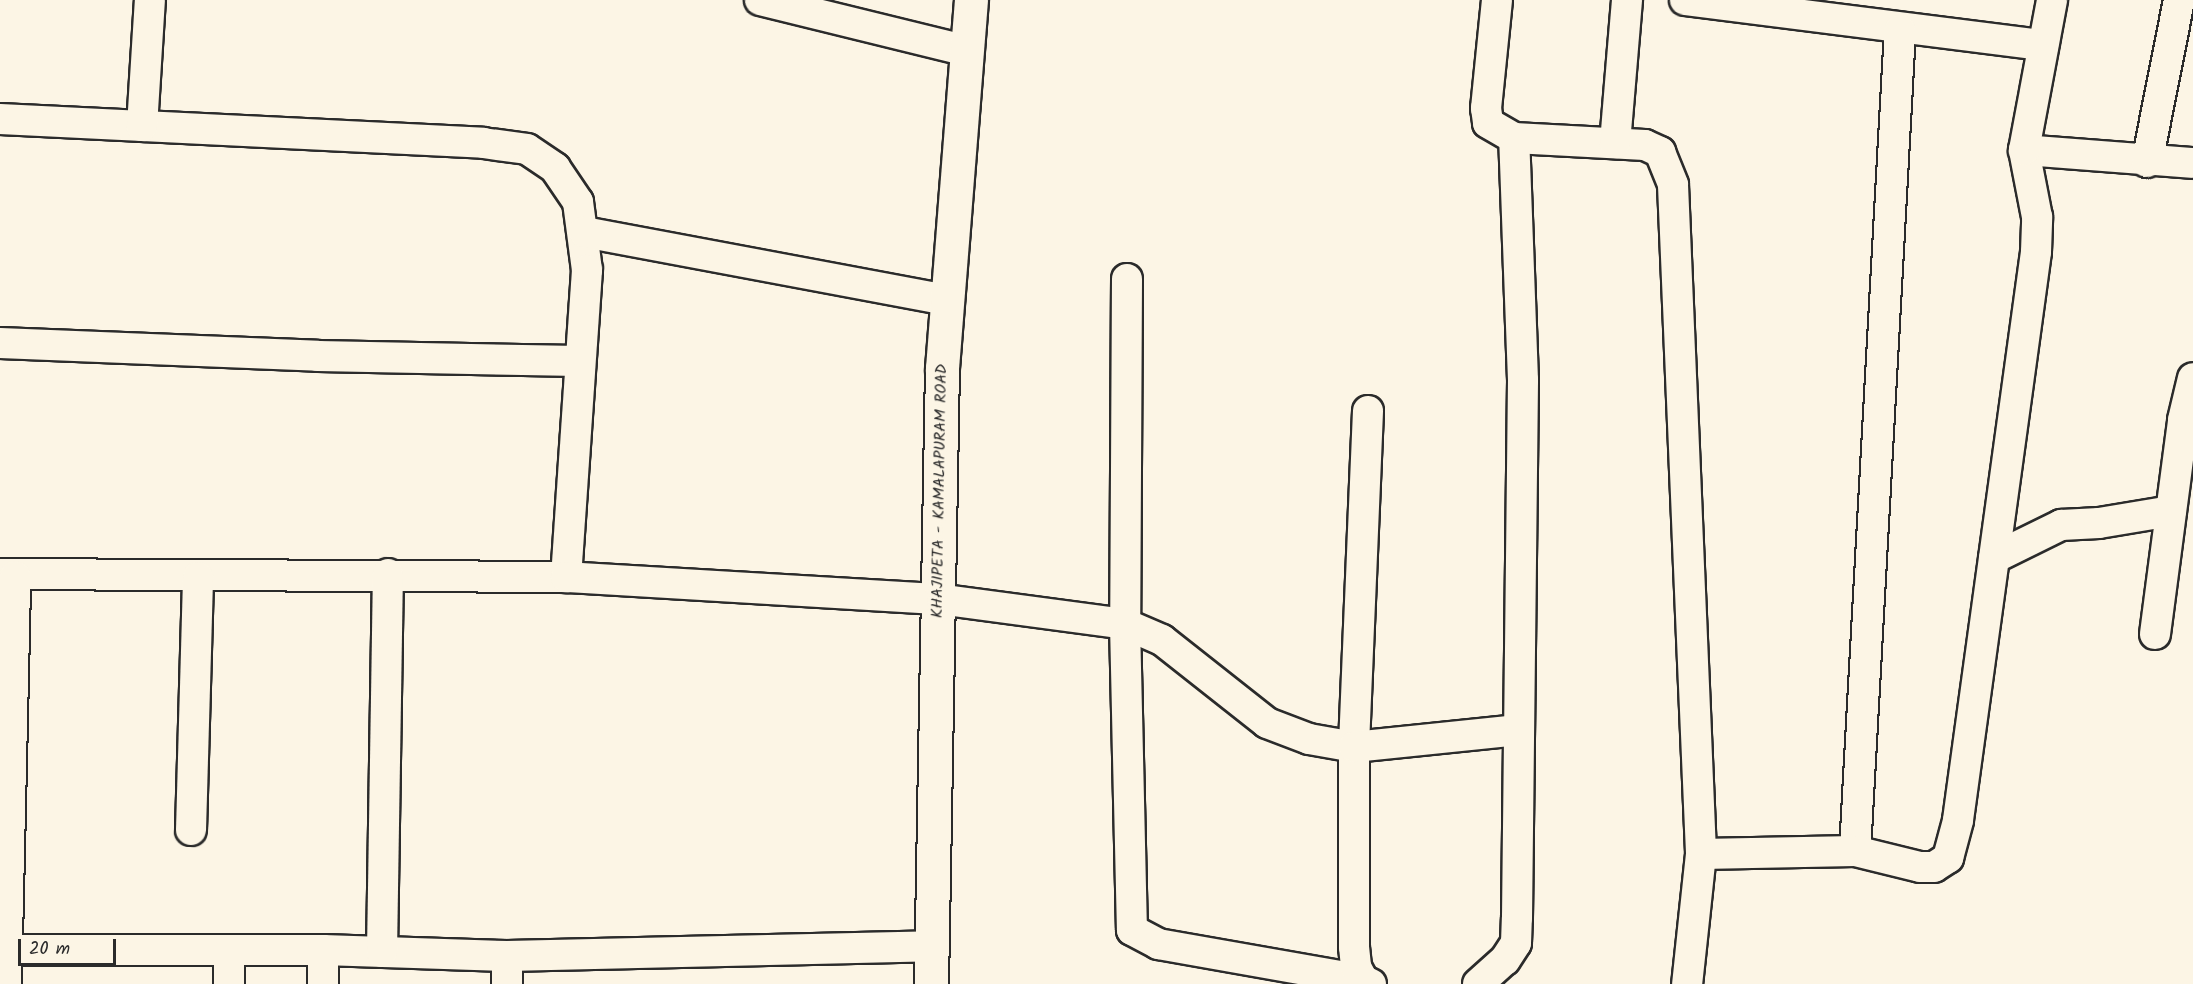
<!DOCTYPE html>
<html>
<head>
<meta charset="utf-8">
<style>
  body { margin:0 }
  #map { position:relative; width:2193px; height:984px; overflow:hidden; background:#fcf5e5; font-family:Kalam,sans-serif }
  div>[style] { position:absolute }
  .roads { filter:drop-shadow(2px 0 #2b2b2b) drop-shadow(-2px 0 #2b2b2b) drop-shadow(0 2px #2b2b2b) drop-shadow(0 -2px #2b2b2b) }
  .street>* { height:30px; margin:-15px; padding:0 15px; transform-origin:15px; border-radius:15px; background:#fcf5e5 }
  .primary>* { height:33px; margin:-16.5px; padding:0 16.5px; transform-origin:16.5px; border-radius:16.5px; background:#fcf5e5 }
  span { translate:-50% -50%; white-space:nowrap; text-align:center; line-height:1.15; -webkit-text-stroke:6px #fcf5e5; paint-order:stroke }
  .street-label { font-size:16px; color:#2b2b2b }
  .scale { position:absolute; left:18px; top:939px; width:98px; height:27px; box-sizing:border-box; border:3px solid #2b2b2b; border-top:0; padding-left:8px; font-size:18px; line-height:21px; white-space:nowrap; color:#2b2b2b; -webkit-text-stroke:4px #fcf5e5; paint-order:stroke }
</style>
</head>
<body>
<div id="map">
  <div class="roads">
    <div class="street">
      <div style="left:760px;top:0;width:213px;rotate:13.8deg"></div>
      <div style="left:1497px;top:0;width:109px;rotate:95.8deg"></div>
      <div style="left:1486px;top:108px;width:15px;rotate:82deg"></div>
      <div style="left:1488px;top:123px;width:30px;rotate:30deg"></div>
      <div style="left:1514px;top:138px;width:131px;rotate:3.1deg"></div>
      <div style="left:1645px;top:145px;width:17px;rotate:25deg"></div>
      <div style="left:1660px;top:152px;width:35px;rotate:68deg"></div>
      <div style="left:1673px;top:185px;width:670px;rotate:87.6deg"></div>
      <div style="left:1701px;top:854px;width:131px;rotate:96.1deg"></div>
      <div style="left:1685px;top:0;width:361px;rotate:7.2deg"></div>
      <div style="left:0;top:119px;width:484px;rotate:2.8deg"></div>
      <div style="left:483px;top:143px;width:44px;rotate:7.8deg"></div>
      <div style="left:527px;top:149px;width:34px;rotate:34deg"></div>
      <div style="left:555px;top:168px;width:41px;rotate:55.9deg"></div>
      <div style="left:578px;top:202px;width:69px;rotate:82.5deg"></div>
      <div style="left:587px;top:270px;width:308px;rotate:93.9deg"></div>
      <div style="left:142px;top:126px;width:126px;rotate:-86.4deg"></div>
      <div style="left:1615px;top:143px;width:144px;rotate:-85.2deg"></div>
      <div style="left:2024px;top:150px;width:169px;rotate:4.4deg"></div>
      <div style="left:2147px;top:162px;width:165px;rotate:-78.8deg"></div>
      <div style="left:584px;top:232px;width:369px;rotate:10.6deg"></div>
      <div style="left:1127px;top:279px;width:345px;rotate:90.3deg"></div>
      <div style="left:1125px;top:624px;width:306px;rotate:88.7deg"></div>
      <div style="left:1132px;top:930px;width:30px;rotate:28deg"></div>
      <div style="left:1158px;top:944px;width:208px;rotate:10deg"></div>
      <div style="left:0;top:343px;width:318px;rotate:2.3deg"></div>
      <div style="left:318px;top:356px;width:261px;rotate:1.1deg"></div>
      <div style="left:1368px;top:411px;width:336px;rotate:92.4deg"></div>
      <div style="left:1354px;top:747px;width:200px;rotate:90deg"></div>
      <div style="left:1354px;top:947px;width:20px;rotate:84deg"></div>
      <div style="left:1356px;top:967px;width:15px;rotate:62deg"></div>
      <div style="left:1363px;top:980px;width:9px;rotate:27deg"></div>
      <div style="left:1994px;top:558px;width:75px;rotate:-26.2deg"></div>
      <div style="left:2061px;top:525px;width:38px;rotate:-3deg"></div>
      <div style="left:2099px;top:523px;width:73px;rotate:-9.5deg"></div>
      <div style="left:0;top:574px;width:566px;rotate:0.3deg"></div>
      <div style="left:566px;top:577px;width:373px;rotate:3.4deg"></div>
      <div style="left:938px;top:599px;width:189px;rotate:7.6deg"></div>
      <div style="left:1125px;top:624px;width:40px;rotate:23.4deg"></div>
      <div style="left:1162px;top:640px;width:134px;rotate:38.3deg"></div>
      <div style="left:1267px;top:723px;width:45px;rotate:20.9deg"></div>
      <div style="left:1309px;top:739px;width:46px;rotate:10.1deg"></div>
      <div style="left:1354px;top:747px;width:165px;rotate:-5.9deg"></div>
      <div style="left:2155px;top:634px;width:216px;rotate:-82.5deg"></div>
      <div style="left:2183px;top:420px;width:43px;rotate:-76.6deg"></div>
      <div style="left:191px;top:830px;width:253px;rotate:-88.4deg"></div>
      <div style="left:1855px;top:851px;width:822px;rotate:-86.86deg"></div>
      <div style="left:1701px;top:854px;width:154px;rotate:-1.1deg"></div>
      <div style="left:1855px;top:851px;width:67px;rotate:13.8deg"></div>
      <div style="left:1920px;top:867px;width:14px"></div>
      <div style="left:1934px;top:867px;width:17px;rotate:-33deg"></div>
      <div style="left:1948px;top:858px;width:39px;rotate:-75deg"></div>
      <div style="left:1958px;top:820px;width:573px;rotate:-82.18deg"></div>
      <div style="left:2036px;top:252px;width:35px;rotate:-88deg"></div>
      <div style="left:2037px;top:217px;width:68px;rotate:-101deg"></div>
      <div style="left:2024px;top:150px;width:153px;rotate:-79.4deg"></div>
      <div style="left:0;top:950px;width:323px"></div>
      <div style="left:323px;top:950px;width:184px;rotate:1.9deg"></div>
      <div style="left:507px;top:956px;width:425px;rotate:-1.3deg"></div>
      <div style="left:229px;top:950px;width:34px;rotate:90deg"></div>
      <div style="left:323px;top:950px;width:34px;rotate:90deg"></div>
      <div style="left:382px;top:952px;width:378px;rotate:-89.1deg"></div>
      <div style="left:507px;top:956px;width:28px;rotate:90deg"></div>
      <div style="left:6px;top:984px;width:408px;rotate:-88.7deg"></div>
      <div style="left:1478px;top:984px;width:36px;rotate:-42deg"></div>
      <div style="left:1505px;top:960px;width:20px;rotate:-57deg"></div>
      <div style="left:1516px;top:943px;width:25px;rotate:-88deg"></div>
      <div style="left:1517px;top:918px;width:538px;rotate:-89.36deg"></div>
      <div style="left:1523px;top:380px;width:242px;rotate:-92.1deg"></div>
    </div>
    <div class="primary">
      <div style="left:931px;top:984px;width:616px;rotate:-88.98deg"></div>
      <div style="left:942px;top:368px;width:369px;rotate:-85.5deg"></div>
    </div>
  </div>
  <div class="street-label">
    <span style="left:940px;top:491px;rotate:-89deg">KHAJIPETA - KAMALAPURAM ROAD</span>
  </div>
  <div class="scale">20 m</div>
</div>
</body>
</html>
